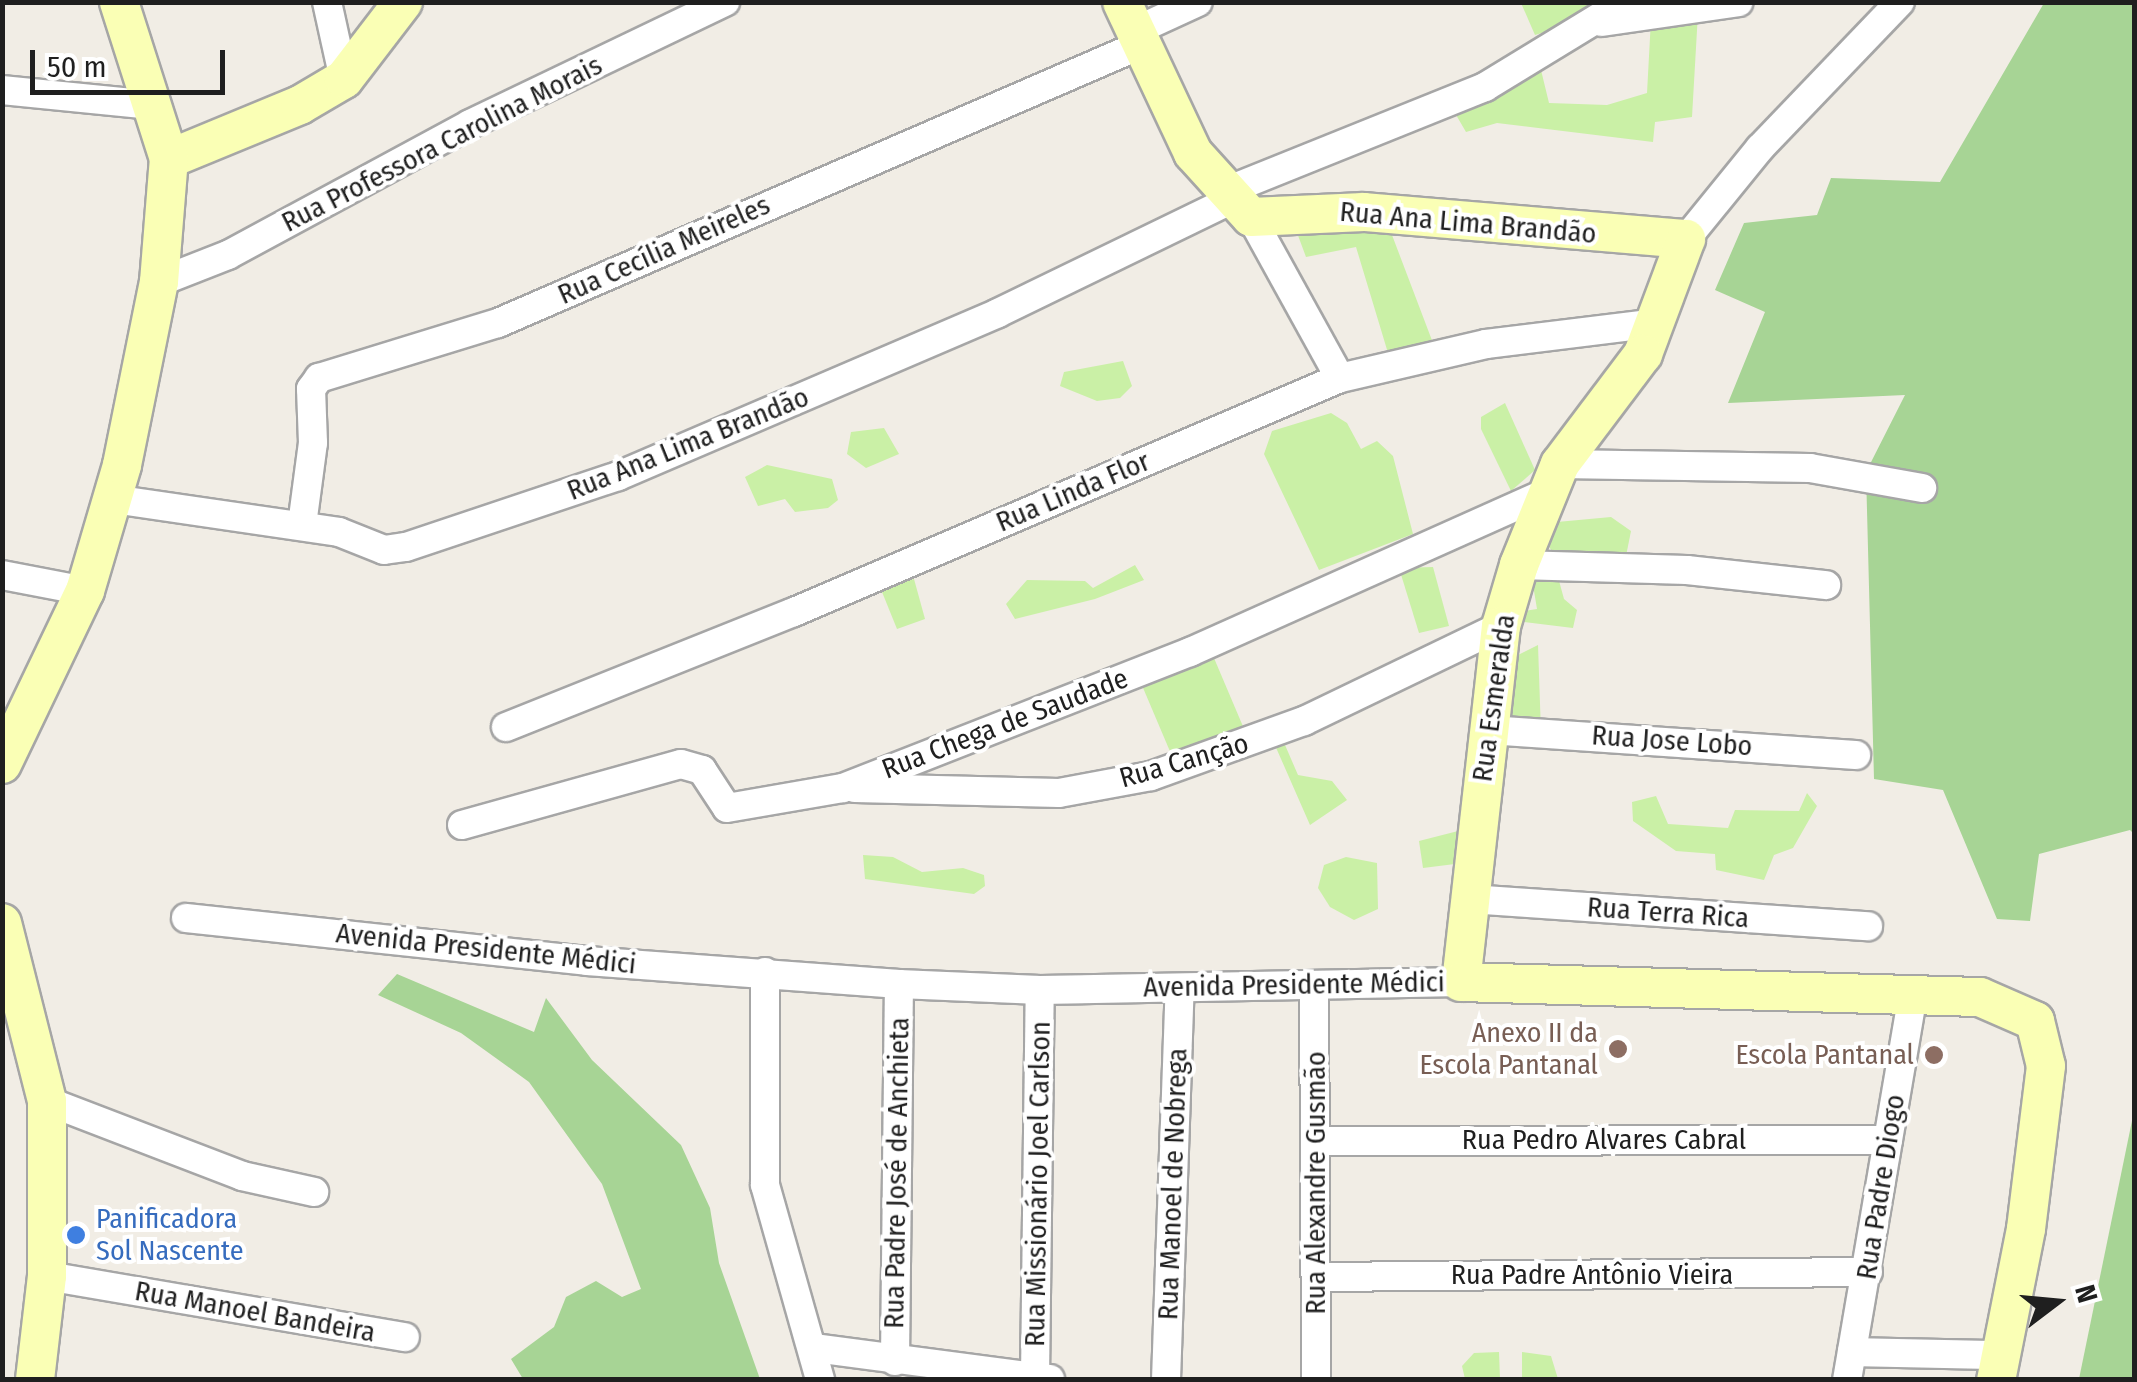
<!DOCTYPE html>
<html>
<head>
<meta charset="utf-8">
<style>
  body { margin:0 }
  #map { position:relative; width:2137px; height:1382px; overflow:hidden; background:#f1ede5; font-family:"Fira Sans Condensed",sans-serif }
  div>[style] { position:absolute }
  .grass>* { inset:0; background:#caf0a6; transform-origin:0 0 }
  .forest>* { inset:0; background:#a7d495 }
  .roads { filter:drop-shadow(2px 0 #a6a6a6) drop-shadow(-2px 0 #a6a6a6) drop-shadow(0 2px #a6a6a6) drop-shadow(0 -2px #a6a6a6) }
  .street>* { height:28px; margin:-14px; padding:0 14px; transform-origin:14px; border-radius:14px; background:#fff }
  .secondary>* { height:38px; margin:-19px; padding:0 19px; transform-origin:19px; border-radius:19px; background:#faffb5 }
  .dots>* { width:28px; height:28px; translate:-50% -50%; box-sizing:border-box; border:5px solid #fff; border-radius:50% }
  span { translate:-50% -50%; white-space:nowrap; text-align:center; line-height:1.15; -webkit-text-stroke:8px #fff; paint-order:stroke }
  .street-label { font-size:28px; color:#1f1f1f }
  .education-label { font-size:28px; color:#785e54 }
  .right { translate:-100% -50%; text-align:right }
  .shop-label { font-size:28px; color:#366cbe }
  .left { translate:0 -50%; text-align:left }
  .frame { position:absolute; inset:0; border:5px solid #1f1f1f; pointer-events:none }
  .north { position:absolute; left:2007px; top:1252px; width:100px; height:100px; -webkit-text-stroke:8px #fff; paint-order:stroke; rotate:74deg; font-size:28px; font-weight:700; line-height:40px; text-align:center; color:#1f1f1f }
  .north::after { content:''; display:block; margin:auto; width:35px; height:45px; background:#1f1f1f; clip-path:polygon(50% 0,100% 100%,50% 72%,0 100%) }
  .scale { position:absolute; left:30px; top:50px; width:195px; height:45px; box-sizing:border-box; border:5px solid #1f1f1f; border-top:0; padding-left:12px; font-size:30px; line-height:35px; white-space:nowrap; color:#1f1f1f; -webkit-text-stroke:8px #fff; paint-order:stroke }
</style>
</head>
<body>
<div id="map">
  <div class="grass">
    <div style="clip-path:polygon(1521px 3px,1621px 3px,1612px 12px,1535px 35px)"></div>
    <div style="clip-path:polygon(1698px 13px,1692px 117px,1655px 122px,1653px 142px,1497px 123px,1466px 132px,1452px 108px,1541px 70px,1549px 103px,1607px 105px,1647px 93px,1651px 19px)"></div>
    <div style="clip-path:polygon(1293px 222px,1392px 235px,1433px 343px,1388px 353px,1356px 247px,1306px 257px)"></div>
    <div style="clip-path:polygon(1123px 361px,1132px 386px,1120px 398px,1097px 401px,1060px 386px,1064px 372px)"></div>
    <div style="clip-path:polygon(1505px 403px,1535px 470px,1511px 491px,1481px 429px,1481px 417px)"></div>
    <div style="clip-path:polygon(1331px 413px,1347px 423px,1361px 449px,1377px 441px,1393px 456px,1413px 534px,1319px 570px,1264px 454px,1272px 431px)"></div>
    <div style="clip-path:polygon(884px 428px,899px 454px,866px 468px,847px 454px,851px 432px)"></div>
    <div style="clip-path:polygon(767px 465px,832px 479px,838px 500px,828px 508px,795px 512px,785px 499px,758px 506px,745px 477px)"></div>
    <div style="clip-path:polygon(1611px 517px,1631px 531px,1626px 556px,1554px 555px,1547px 543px,1557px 522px)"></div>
    <div style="clip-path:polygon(1135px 565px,1144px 580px,1095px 599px,1015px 619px,1006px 604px,1027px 580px,1085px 581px,1093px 588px)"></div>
    <div style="clip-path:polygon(1433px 567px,1449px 626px,1419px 633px,1399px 568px)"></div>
    <div style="clip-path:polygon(1531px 573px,1558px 577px,1564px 599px,1577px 610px,1573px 628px,1517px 621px,1524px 611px,1537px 609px)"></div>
    <div style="clip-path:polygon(914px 579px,925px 619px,897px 629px,880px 587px)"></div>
    <div style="clip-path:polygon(1538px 645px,1541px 733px,1507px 723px,1514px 657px)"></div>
    <div style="left:1211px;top:651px;width:82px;height:77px;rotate:67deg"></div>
    <div style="clip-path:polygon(1282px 738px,1298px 775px,1332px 781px,1347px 800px,1310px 825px,1274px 743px)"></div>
    <div style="clip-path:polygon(1807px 793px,1817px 806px,1793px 848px,1774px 855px,1764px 880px,1716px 870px,1715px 854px,1676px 851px,1633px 821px,1632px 802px,1656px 796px,1668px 824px,1728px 828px,1735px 810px,1799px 811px)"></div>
    <div style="clip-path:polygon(1462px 830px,1463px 863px,1423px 868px,1419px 841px)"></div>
    <div style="clip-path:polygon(863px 855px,893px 857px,922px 872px,963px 868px,984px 875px,985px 886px,974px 894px,865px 879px)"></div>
    <div style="clip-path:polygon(1346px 857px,1377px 863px,1378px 909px,1354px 920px,1330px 907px,1318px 888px,1324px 865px)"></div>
    <div style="clip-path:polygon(1499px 1352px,1500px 1379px,1465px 1379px,1462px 1366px,1474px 1353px)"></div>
    <div style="clip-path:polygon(1522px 1352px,1551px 1356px,1558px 1379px,1522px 1379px)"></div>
  </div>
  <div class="forest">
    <div style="clip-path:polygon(2044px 3px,2134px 3px,2134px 834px,2130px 830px,2039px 854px,2030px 921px,1997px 919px,1943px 790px,1874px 779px,1866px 472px,1905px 395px,1728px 403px,1765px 312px,1715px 290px,1744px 223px,1817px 215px,1831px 178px,1940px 182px)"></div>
    <div style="clip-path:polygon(397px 974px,534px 1032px,546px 998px,592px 1060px,681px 1145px,710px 1208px,719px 1263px,760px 1379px,523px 1379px,511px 1359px,554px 1327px,566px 1297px,596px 1281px,622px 1297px,641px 1289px,602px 1184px,529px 1082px,461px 1033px,378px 995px)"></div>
    <div style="clip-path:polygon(2134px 1111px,2134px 1379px,2079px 1379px)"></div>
  </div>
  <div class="roads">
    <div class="street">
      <div style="left:327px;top:2px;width:79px;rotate:77.6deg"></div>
      <div style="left:1602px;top:22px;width:138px;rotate:-8.3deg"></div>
      <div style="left:1135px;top:31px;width:69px;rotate:-24.7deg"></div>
      <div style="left:2px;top:90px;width:152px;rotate:5.7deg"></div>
      <div style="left:1229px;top:190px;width:276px;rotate:-21.9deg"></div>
      <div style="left:1485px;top:87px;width:163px;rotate:-31.4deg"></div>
      <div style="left:1251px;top:217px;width:184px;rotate:61.1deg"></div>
      <div style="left:1686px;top:239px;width:117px;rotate:-50.9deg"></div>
      <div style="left:1760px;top:148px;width:202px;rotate:-46.2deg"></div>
      <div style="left:159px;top:282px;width:74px;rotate:-21.4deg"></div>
      <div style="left:228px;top:255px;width:275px;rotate:-28.4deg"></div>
      <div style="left:470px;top:124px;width:283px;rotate:-25.6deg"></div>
      <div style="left:1560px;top:464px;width:250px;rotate:0.9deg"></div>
      <div style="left:1810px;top:468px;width:114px;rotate:10.1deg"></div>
      <div style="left:113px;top:499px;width:228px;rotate:8.3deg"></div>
      <div style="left:339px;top:532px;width:48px;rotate:21.8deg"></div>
      <div style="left:384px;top:550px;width:22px;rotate:-8deg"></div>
      <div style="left:406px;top:547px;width:224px;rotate:-18.5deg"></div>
      <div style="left:618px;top:476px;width:413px;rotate:-23.2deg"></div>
      <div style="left:998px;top:313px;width:263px;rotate:-25.9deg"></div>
      <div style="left:302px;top:525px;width:83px;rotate:-82.4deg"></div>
      <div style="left:313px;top:443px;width:54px;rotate:-92.1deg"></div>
      <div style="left:311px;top:389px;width:14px;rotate:-54deg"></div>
      <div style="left:319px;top:378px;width:187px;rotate:-17.1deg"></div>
      <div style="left:498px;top:323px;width:700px;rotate:-23.41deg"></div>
      <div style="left:1519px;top:565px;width:168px;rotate:1.7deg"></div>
      <div style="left:1687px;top:570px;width:140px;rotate:6.2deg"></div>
      <div style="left:2px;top:575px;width:85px;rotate:10.9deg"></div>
      <div style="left:506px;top:727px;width:310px;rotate:-21.8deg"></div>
      <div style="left:794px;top:612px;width:594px;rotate:-23.2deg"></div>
      <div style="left:1340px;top:378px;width:150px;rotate:-13.1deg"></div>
      <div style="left:1486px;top:344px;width:173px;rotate:-7deg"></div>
      <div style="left:1488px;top:730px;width:369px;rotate:3.9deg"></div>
      <div style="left:855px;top:788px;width:204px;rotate:1.4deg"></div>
      <div style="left:1059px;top:793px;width:94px;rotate:-10.5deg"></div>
      <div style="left:1151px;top:776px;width:163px;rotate:-19.8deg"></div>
      <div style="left:1304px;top:721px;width:219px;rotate:-25.7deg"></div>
      <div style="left:462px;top:825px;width:227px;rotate:-15.6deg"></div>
      <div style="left:681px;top:764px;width:22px;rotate:16deg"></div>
      <div style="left:702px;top:770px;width:45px;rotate:56.7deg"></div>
      <div style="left:727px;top:808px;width:118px;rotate:-9.8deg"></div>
      <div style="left:843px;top:788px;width:373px;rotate:-21.4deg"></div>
      <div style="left:1190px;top:652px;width:389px;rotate:-24.1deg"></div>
      <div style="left:1469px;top:899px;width:400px;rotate:3.9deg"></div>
      <div style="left:186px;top:918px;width:403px;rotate:6.1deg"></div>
      <div style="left:587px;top:961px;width:313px;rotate:4.2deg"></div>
      <div style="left:899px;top:984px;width:141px;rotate:2.4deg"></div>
      <div style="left:1040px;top:990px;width:421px;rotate:-1.1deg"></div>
      <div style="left:765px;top:972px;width:213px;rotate:90deg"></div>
      <div style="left:765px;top:1185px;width:203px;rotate:74.2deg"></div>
      <div style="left:1314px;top:987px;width:393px;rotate:89.7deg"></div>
      <div style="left:47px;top:1101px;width:209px;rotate:21deg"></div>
      <div style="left:242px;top:1176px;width:74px;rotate:12.5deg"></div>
      <div style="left:1319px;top:1141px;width:569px;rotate:-0.1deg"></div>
      <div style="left:47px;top:1276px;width:363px;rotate:9.7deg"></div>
      <div style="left:1317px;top:1277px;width:551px;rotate:-0.52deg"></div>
      <div style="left:814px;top:1348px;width:238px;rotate:7.5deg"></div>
      <div style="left:1852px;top:1352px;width:149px;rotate:1.2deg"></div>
      <div style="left:895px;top:1361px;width:377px;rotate:-89.4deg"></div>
      <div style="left:1035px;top:1378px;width:388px;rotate:-89.3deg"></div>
      <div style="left:1166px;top:1380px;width:392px;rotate:-88deg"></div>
      <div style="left:1847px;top:1380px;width:392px;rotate:-80.3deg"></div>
    </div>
    <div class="secondary">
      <div style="left:1122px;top:2px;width:167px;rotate:64.8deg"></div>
      <div style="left:1193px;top:153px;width:86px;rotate:47.8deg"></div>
      <div style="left:1251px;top:217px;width:113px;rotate:-2.5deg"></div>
      <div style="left:1364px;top:212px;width:323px;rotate:4.8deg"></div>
      <div style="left:1686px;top:239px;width:123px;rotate:110.5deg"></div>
      <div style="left:1643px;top:354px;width:138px;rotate:127deg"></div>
      <div style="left:1560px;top:464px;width:109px;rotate:112.1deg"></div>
      <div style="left:1519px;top:565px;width:64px;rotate:106.4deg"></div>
      <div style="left:1501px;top:626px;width:358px;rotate:96.4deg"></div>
      <div style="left:1461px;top:982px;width:519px;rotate:1.66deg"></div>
      <div style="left:1980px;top:997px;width:60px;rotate:23.6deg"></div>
      <div style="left:2035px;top:1021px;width:46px;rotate:76.3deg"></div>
      <div style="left:2046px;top:1066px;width:164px;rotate:97deg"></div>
      <div style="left:2026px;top:1229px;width:154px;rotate:101.2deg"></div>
      <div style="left:169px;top:159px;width:142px;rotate:-22.4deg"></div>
      <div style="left:300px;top:105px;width:51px;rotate:-30.6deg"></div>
      <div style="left:344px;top:79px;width:97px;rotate:-52.5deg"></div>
      <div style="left:2px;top:764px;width:192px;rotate:-64.4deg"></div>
      <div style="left:85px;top:591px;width:131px;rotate:-73.6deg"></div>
      <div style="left:122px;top:465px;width:187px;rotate:-78.6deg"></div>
      <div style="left:159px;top:282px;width:123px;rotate:-85.4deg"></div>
      <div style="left:169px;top:159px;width:165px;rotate:-107.7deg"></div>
      <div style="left:2px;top:923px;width:184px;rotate:75.8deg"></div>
      <div style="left:47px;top:1101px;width:175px;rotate:90deg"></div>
      <div style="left:47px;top:1276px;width:105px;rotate:96.6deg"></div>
    </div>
  </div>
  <div class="dots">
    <div style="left:1618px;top:1049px;background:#8d6e63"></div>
    <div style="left:1934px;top:1055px;background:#8d6e63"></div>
    <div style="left:76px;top:1235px;background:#3f7fe0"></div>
  </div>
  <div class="street-label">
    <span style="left:442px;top:144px;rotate:-27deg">Rua Professora Carolina Morais</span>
    <span style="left:1468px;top:223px;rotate:5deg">Rua Ana Lima Brandão</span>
    <span style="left:664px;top:250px;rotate:-24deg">Rua Cecília Meireles</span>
    <span style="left:688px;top:444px;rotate:-22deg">Rua Ana Lima Brandão</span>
    <span style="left:1073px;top:492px;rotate:-23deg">Rua Linda Flor</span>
    <span style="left:1494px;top:698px;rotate:-82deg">Rua Esmeralda</span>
    <span style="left:1005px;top:724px;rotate:-21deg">Rua Chega de Saudade</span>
    <span style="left:1672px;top:741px;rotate:4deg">Rua Jose Lobo</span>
    <span style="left:1184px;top:761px;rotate:-16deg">Rua Canção</span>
    <span style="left:1668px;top:913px;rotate:4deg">Rua Terra Rica</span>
    <span style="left:486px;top:949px;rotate:6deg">Avenida Presidente Médici</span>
    <span style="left:1294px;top:985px;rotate:-1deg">Avenida Presidente Médici</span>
    <span style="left:1604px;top:1140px">Rua Pedro Alvares Cabral</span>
    <span style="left:897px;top:1173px;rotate:-89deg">Rua Padre José de Anchieta</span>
    <span style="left:1316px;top:1183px;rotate:-90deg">Rua Alexandre Gusmão</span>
    <span style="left:1038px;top:1184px;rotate:-89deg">Rua Missionário Joel Carlson</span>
    <span style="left:1173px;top:1184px;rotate:-88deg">Rua Manoel de Nobrega</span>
    <span style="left:1881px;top:1187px;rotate:-81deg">Rua Padre Diogo</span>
    <span style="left:1592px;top:1275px">Rua Padre Antônio Vieira</span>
    <span style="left:255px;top:1312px;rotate:10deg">Rua Manoel Bandeira</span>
  </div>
  <div class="education-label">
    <span class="right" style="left:1598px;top:1049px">Anexo II da<br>Escola Pantanal</span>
    <span class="right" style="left:1914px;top:1055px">Escola Pantanal</span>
  </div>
  <div class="shop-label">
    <span class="left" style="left:96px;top:1235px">Panificadora<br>Sol Nascente</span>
  </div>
  <div class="frame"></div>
  <div class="north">N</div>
  <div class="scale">50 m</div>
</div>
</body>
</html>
